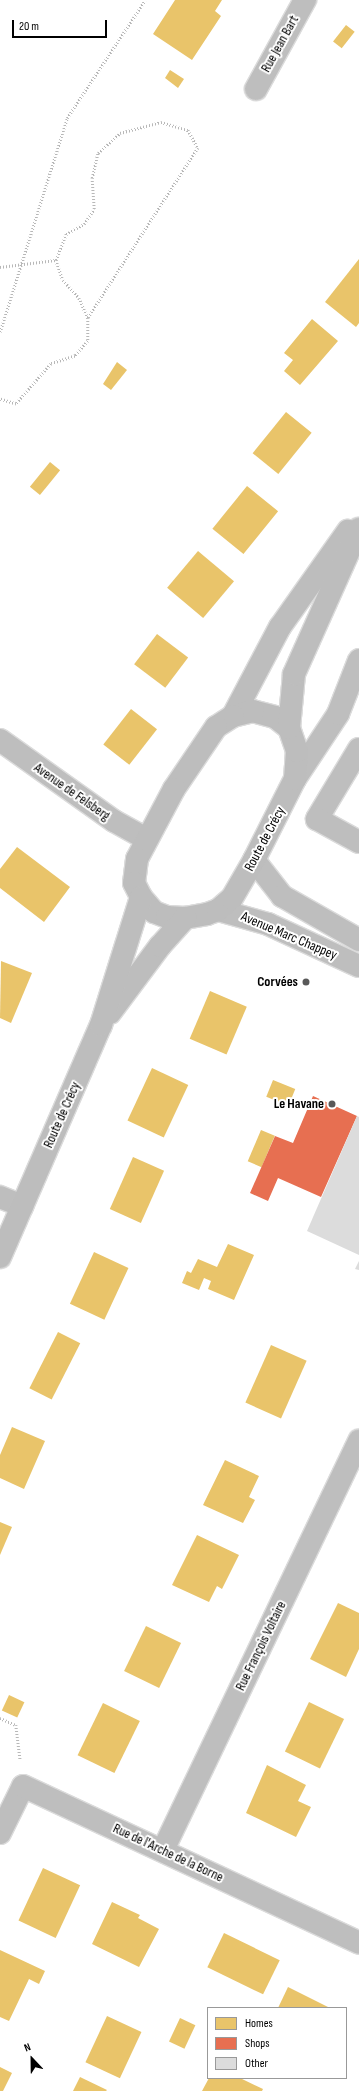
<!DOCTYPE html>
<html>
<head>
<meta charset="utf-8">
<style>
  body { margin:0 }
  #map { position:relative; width:359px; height:2091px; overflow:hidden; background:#fff; font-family:"Sofia Sans Condensed",sans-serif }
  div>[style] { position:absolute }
  .homes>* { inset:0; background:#e9c46a; transform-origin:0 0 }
  .shops>* { inset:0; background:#e76f51 }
  .building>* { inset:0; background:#dcdcdc }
  .path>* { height:2.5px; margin-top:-1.25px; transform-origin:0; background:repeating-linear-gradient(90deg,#b8b8b8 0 1px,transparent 0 3px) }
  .roads { filter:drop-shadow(1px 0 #dbdbdb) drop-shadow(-1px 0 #dbdbdb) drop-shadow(0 1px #dbdbdb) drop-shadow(0 -1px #dbdbdb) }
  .minor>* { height:22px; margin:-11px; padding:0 11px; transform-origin:11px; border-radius:11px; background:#bebebe }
  .major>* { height:22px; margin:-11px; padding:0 11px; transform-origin:11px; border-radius:11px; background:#bdbdbd }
  .dots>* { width:11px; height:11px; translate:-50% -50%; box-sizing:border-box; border:2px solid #fff; border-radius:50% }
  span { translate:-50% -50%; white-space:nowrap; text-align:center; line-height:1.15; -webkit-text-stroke:4px #fff; paint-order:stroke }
  .street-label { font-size:14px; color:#000 }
  .poi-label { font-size:14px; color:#000; font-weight:700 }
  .right { translate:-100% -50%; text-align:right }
  .legend { position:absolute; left:207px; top:2007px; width:140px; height:72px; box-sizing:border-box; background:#fff; border:1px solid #999; margin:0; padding:5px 7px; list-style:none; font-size:12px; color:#000 }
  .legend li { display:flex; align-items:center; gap:8px; height:20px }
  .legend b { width:20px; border:1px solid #999 }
  .north { position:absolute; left:12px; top:2039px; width:40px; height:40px; -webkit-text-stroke:3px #fff; paint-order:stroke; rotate:338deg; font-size:11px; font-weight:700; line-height:16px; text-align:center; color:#000 }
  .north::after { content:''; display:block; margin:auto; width:14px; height:18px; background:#000; clip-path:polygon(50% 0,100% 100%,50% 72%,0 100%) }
  .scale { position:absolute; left:12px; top:20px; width:95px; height:18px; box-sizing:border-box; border:2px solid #000; border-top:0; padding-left:5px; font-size:12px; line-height:14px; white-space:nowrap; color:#000; -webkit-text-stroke:3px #fff; paint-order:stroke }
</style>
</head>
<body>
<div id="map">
  <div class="homes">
    <div style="clip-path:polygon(175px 0,222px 0,215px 11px,221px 16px,192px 60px,153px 34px)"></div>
    <div style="left:346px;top:25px;width:11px;height:21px;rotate:38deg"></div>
    <div style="clip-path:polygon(170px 70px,184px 79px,178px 88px,165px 78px)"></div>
    <div style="clip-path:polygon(359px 259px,359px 323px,356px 327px,325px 302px)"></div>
    <div style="clip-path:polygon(312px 319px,338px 341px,300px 385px,284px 371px,293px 360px,284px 353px)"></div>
    <div style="clip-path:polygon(117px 362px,127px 370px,111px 390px,103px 384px)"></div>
    <div style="left:286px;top:412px;width:33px;height:53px;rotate:39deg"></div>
    <div style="left:50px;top:462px;width:13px;height:32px;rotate:39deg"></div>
    <div style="left:247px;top:486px;width:40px;height:55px;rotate:39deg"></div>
    <div style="left:198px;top:551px;width:47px;height:48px;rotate:40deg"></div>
    <div style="left:157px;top:634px;width:39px;height:38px;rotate:37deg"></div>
    <div style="left:131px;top:709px;width:33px;height:45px;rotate:38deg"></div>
    <div style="clip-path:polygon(17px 847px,70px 887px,44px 922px,0 888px,0 869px)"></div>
    <div style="clip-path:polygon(1px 961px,32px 973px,11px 1023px,0 1018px)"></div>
    <div style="left:210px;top:991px;width:40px;height:52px;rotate:23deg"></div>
    <div style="left:152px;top:1068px;width:40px;height:58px;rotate:25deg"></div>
    <div style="left:273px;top:1080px;width:24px;height:18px;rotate:22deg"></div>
    <div style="left:261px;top:1130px;width:15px;height:34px;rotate:23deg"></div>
    <div style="left:133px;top:1157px;width:34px;height:57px;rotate:24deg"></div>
    <div style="clip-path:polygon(228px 1244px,254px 1255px,234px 1300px,208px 1289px,211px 1281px,204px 1278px,199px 1290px,182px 1283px,187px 1271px,191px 1273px,198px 1259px,217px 1267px)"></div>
    <div style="left:94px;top:1252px;width:38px;height:57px;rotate:25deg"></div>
    <div style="left:58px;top:1332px;width:25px;height:63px;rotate:27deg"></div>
    <div style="left:271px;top:1345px;width:39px;height:63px;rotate:24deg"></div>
    <div style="clip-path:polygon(12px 1427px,45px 1441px,24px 1489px,0 1478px,0 1455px)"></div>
    <div style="clip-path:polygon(225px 1460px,259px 1476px,249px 1497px,255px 1500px,243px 1523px,203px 1505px)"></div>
    <div style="clip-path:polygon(0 1522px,12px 1527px,0 1555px)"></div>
    <div style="clip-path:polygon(197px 1535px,239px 1555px,222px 1589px,217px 1586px,209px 1602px,172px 1585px)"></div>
    <div style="clip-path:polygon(338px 1603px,359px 1613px,359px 1649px,346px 1677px,310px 1659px)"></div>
    <div style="left:146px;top:1626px;width:39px;height:50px;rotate:26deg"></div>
    <div style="left:9px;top:1695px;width:17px;height:17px;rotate:25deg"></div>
    <div style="left:309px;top:1702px;width:39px;height:55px;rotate:26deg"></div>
    <div style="left:103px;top:1703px;width:41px;height:58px;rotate:26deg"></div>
    <div style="clip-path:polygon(267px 1765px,306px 1785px,298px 1801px,311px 1807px,296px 1837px,246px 1813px)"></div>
    <div style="left:43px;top:1868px;width:41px;height:58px;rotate:25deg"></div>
    <div style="clip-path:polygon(112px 1902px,140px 1915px,138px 1918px,159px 1929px,139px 1967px,92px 1944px)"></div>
    <div style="left:224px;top:1933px;width:62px;height:38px;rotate:26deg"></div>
    <div style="clip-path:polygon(0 1950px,45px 1971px,39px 1984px,29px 1979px,9px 2021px,0 2017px)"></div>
    <div style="clip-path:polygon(288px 1987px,330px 2008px,278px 2008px)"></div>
    <div style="left:107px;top:2016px;width:38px;height:51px;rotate:25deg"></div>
    <div style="left:180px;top:2018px;width:17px;height:26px;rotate:25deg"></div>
    <div style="clip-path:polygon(0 2067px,12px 2073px,3px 2091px,0 2091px)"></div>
    <div style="clip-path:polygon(80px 2077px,107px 2090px,106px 2091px,73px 2091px)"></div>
    <div style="clip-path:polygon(209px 2078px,240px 2078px,263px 2089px,262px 2091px,202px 2091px)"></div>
  </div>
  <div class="shops">
    <div style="clip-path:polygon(313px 1096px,357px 1116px,321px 1197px,278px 1178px,268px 1201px,250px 1193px,275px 1136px,293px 1143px)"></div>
  </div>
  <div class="building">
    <div style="clip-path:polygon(357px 1116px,359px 1117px,359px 1255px,307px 1231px)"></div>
    <div style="clip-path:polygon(359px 1261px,359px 1270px,355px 1269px)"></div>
  </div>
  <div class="path">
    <div style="left:56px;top:260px;width:28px;rotate:-69deg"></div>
    <div style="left:66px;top:234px;width:21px;rotate:-29deg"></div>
    <div style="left:84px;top:224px;width:18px;rotate:-56deg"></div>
    <div style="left:94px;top:209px;width:31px;rotate:-94deg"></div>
    <div style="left:92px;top:178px;width:26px;rotate:-77deg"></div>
    <div style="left:98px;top:153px;width:30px;rotate:-42deg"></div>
    <div style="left:120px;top:133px;width:42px;rotate:-15deg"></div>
    <div style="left:161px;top:122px;width:28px;rotate:17deg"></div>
    <div style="left:188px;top:130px;width:21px;rotate:61deg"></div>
    <div style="left:198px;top:148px;width:202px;rotate:122.9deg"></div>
    <div style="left:0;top:267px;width:56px;rotate:-7.1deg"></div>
    <div style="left:56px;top:260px;width:21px;rotate:71deg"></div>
    <div style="left:63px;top:280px;width:24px;rotate:48deg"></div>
    <div style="left:79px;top:298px;width:22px;rotate:66deg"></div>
    <div style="left:88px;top:318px;width:23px;rotate:90deg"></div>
    <div style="left:88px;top:341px;width:20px;rotate:131deg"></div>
    <div style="left:75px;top:356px;width:25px;rotate:162deg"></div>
    <div style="left:51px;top:364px;width:53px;rotate:131.2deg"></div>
    <div style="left:16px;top:404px;width:17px;rotate:-163deg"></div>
    <div style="left:0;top:332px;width:224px;rotate:-72.6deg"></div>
    <div style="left:67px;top:118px;width:141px;rotate:-56.5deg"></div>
    <div style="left:0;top:1718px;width:17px;rotate:24deg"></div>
    <div style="left:16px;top:1725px;width:35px;rotate:83deg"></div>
  </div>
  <div class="roads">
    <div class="minor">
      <div style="left:256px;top:89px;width:102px;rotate:-61.2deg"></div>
      <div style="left:0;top:740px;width:140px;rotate:35.4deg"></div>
      <div style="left:114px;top:821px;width:37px;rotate:29deg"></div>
      <div style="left:359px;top:749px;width:82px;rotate:121deg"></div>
      <div style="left:317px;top:819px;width:48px;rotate:28.7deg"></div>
      <div style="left:295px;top:779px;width:78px;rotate:-56.5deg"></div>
      <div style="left:338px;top:714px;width:58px;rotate:-68.7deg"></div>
      <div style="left:254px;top:860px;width:46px;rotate:52.1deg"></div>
      <div style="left:282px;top:896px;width:89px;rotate:29.7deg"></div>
      <div style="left:218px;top:910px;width:52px;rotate:15.6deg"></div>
      <div style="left:268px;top:924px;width:100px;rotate:24.8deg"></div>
      <div style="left:0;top:1197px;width:24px;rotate:22deg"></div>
      <div style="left:0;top:1833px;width:52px;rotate:-63.9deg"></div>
      <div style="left:23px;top:1786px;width:371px;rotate:25deg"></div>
      <div style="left:163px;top:1850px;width:454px;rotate:-64.4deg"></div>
    </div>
    <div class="major">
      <div style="left:233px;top:716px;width:101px;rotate:-62.2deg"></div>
      <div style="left:280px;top:627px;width:118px;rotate:-54.7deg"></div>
      <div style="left:289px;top:728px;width:18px;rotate:-142deg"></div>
      <div style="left:275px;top:717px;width:23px;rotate:-165deg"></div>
      <div style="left:253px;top:711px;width:21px;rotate:166deg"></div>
      <div style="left:233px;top:716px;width:20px;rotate:147deg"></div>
      <div style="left:216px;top:727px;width:75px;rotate:124.1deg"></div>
      <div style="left:174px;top:789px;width:79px;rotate:117.9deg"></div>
      <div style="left:137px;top:859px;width:24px;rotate:97deg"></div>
      <div style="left:134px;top:883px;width:16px;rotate:63deg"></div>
      <div style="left:141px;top:897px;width:20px;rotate:49deg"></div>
      <div style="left:154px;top:912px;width:14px;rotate:21deg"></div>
      <div style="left:167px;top:917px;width:18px;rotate:3deg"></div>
      <div style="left:185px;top:918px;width:22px;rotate:-10deg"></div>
      <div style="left:207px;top:914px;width:12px;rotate:-20deg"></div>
      <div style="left:218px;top:910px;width:18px;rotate:-41deg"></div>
      <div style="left:232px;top:898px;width:44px;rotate:-59.9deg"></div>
      <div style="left:254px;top:860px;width:91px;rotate:-63.2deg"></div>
      <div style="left:295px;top:779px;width:28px;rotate:-86deg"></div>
      <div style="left:297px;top:751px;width:24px;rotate:-109deg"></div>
      <div style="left:289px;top:728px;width:54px;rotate:-84.7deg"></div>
      <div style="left:294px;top:674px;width:159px;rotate:-65.9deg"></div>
      <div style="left:110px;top:1013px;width:84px;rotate:-53.3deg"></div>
      <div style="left:160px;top:946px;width:38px;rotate:-48deg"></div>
      <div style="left:0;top:1257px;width:253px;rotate:-66.5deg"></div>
      <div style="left:101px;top:1025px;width:134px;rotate:-72.6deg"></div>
    </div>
  </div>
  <div class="dots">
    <div style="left:306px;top:982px;background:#595959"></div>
    <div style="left:332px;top:1104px;background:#595959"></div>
  </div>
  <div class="street-label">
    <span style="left:280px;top:44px;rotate:-61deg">Rue Jean Bart</span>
    <span style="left:72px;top:792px;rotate:35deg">Avenue de Felsberg</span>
    <span style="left:265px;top:839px;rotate:-62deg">Route de Crécy</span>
    <span style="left:289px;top:936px;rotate:23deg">Avenue Marc Chappey</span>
    <span style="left:62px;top:1115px;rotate:-66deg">Route de Crécy</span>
    <span style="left:261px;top:1646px;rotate:-64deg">Rue François Voltaire</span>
    <span style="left:168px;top:1853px;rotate:25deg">Rue de l'Arche de la Borne</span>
  </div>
  <div class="poi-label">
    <span class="right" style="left:298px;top:982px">Corvées</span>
    <span class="right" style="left:324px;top:1104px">Le Havane</span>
  </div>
  <ul class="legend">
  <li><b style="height:11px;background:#e9c46a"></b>Homes</li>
  <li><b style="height:11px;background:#e76f51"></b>Shops</li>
  <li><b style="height:11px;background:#dcdcdc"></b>Other</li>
  </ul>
  <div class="north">N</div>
  <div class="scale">20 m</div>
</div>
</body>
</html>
